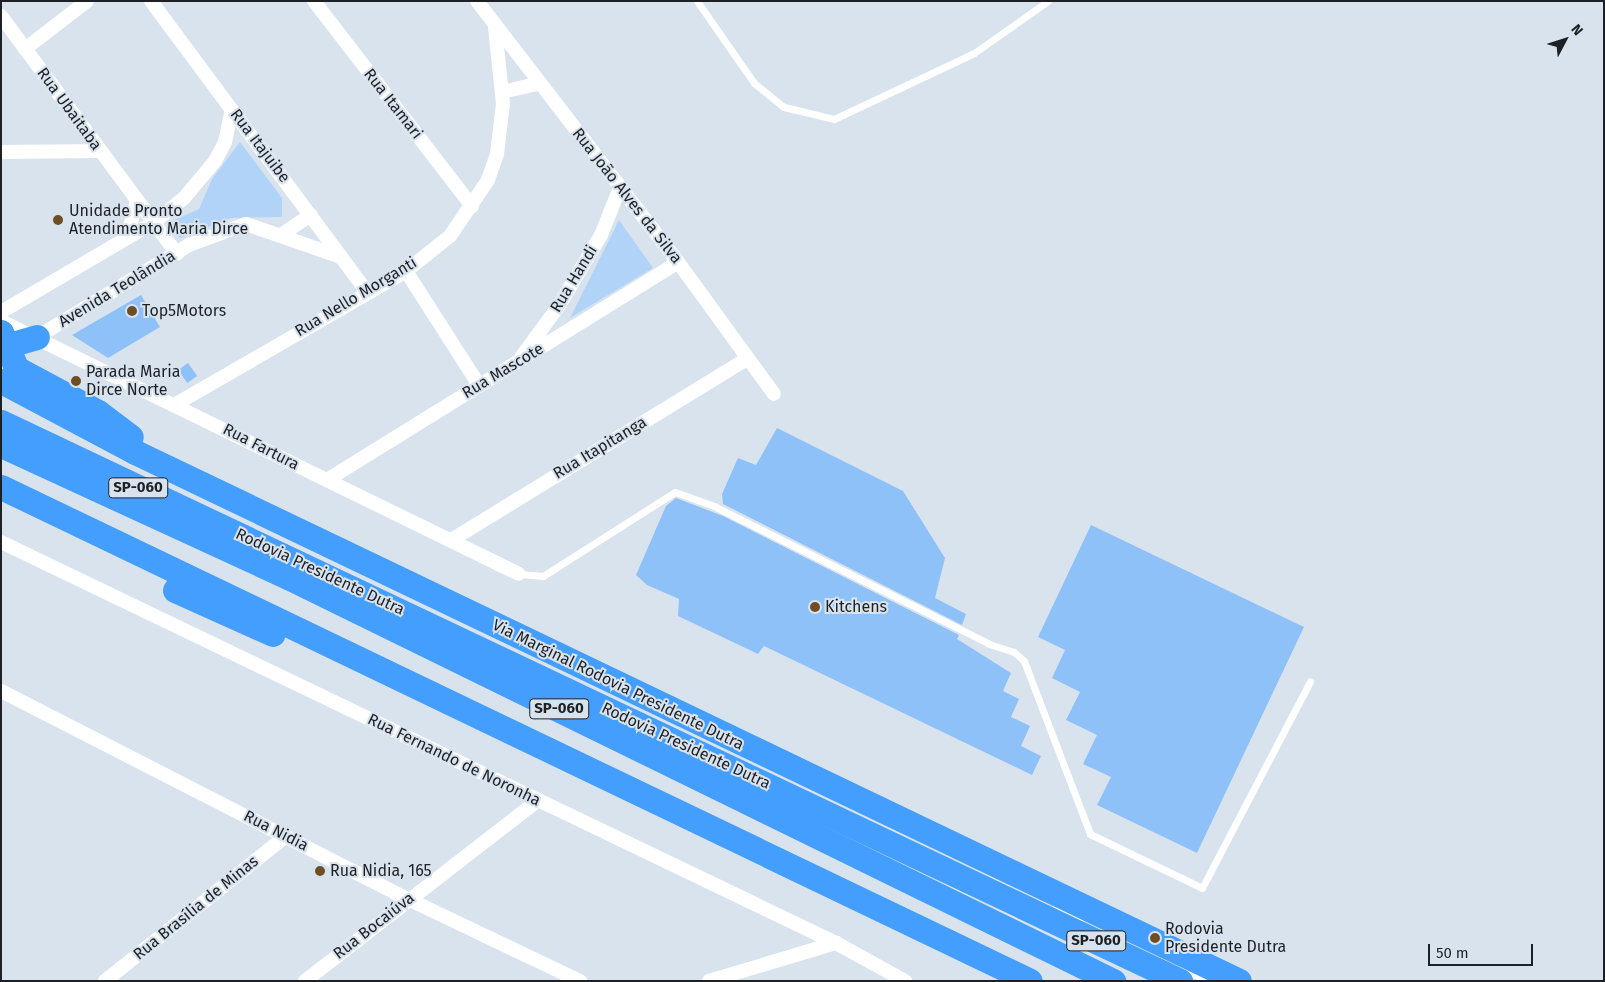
<!DOCTYPE html>
<html>
<head>
<meta charset="utf-8">
<style>
  body { margin:0 }
  #map { position:relative; width:1605px; height:982px; overflow:hidden; background:#d9e3ee; font-family:"Fira Sans",sans-serif }
  div>[style] { position:absolute }
  .green>* { inset:0; background:#b2d3f8 }
  .building>* { inset:0; background:#8fc1f9; transform-origin:0 0 }
  .service>* { height:7px; margin:-3.5px; padding:0 3.5px; transform-origin:3.5px; border-radius:3.5px; background:#fff }
  .minor>* { height:14px; margin:-7px; padding:0 7px; transform-origin:7px; border-radius:7px; background:#fff }
  .motorway>* { height:25px; margin:-12.5px; padding:0 12.5px; transform-origin:12.5px; border-radius:12.5px; background:#449efd }
  .dots>* { width:14px; height:14px; translate:-50% -50%; box-sizing:border-box; border:2px solid #d9e3ee; border-radius:50% }
  span { translate:-50% -50%; white-space:nowrap; text-align:center; line-height:1.15; -webkit-text-stroke:4px #d9e3ee; paint-order:stroke }
  .shield-label span { padding:1px 4px; background:#d9e3ee; border:1px solid; border-radius:4px; -webkit-text-stroke-width:0 }
  .shield-label { font-size:15px; color:#1d2125; font-weight:700 }
  .street-label { font-size:16px; color:#1d2125 }
  .poi-label { font-size:16px; color:#1d2125 }
  .left { translate:0 -50%; text-align:left }
  .frame { position:absolute; inset:0; border:2px solid #1d2125; pointer-events:none }
  .north { position:absolute; left:1540px; top:15px; width:50px; height:50px; -webkit-text-stroke:4px #d9e3ee; paint-order:stroke; rotate:50deg; font-size:14px; font-weight:700; line-height:20px; text-align:center; color:#1d2125 }
  .north::after { content:''; display:block; margin:auto; width:18px; height:22px; background:#1d2125; clip-path:polygon(50% 0,100% 100%,50% 72%,0 100%) }
  .scale { position:absolute; left:1428px; top:944px; width:105px; height:22px; box-sizing:border-box; border:2px solid #1d2125; border-top:0; padding-left:6px; font-size:15px; line-height:18px; white-space:nowrap; color:#1d2125; -webkit-text-stroke:4px #d9e3ee; paint-order:stroke }
</style>
</head>
<body>
<div id="map">
  <div class="green">
    <div style="clip-path:polygon(240px 142px,282px 198px,282px 217px,231px 218px,180px 238px,168px 223px,199px 209px,212px 179px)"></div>
    <div style="clip-path:polygon(619px 220px,653px 268px,570px 318px)"></div>
  </div>
  <div class="building">
    <div style="clip-path:polygon(141px 295px,160px 327px,108px 358px,72px 335px)"></div>
    <div style="left:188px;top:363px;width:16px;height:12px;rotate:55deg"></div>
    <div style="clip-path:polygon(777px 428px,903px 491px,945px 558px,935px 598px,966px 614px,962px 625px,723px 504px,722px 494px,738px 458px,756px 465px)"></div>
    <div style="clip-path:polygon(676px 498px,723px 516px,959px 635px,957px 639px,1011px 673px,1003px 691px,1019px 699px,1011px 717px,1030px 726px,1021px 746px,1041px 756px,1032px 775px,764px 646px,758px 654px,678px 616px,679px 599px,647px 585px,636px 575px,666px 506px)"></div>
    <div style="clip-path:polygon(1091px 525px,1304px 627px,1197px 853px,1097px 805px,1111px 777px,1083px 764px,1097px 735px,1066px 720px,1080px 692px,1052px 678px,1065px 650px,1038px 637px)"></div>
  </div>
  <div class="service">
    <div style="left:697px;top:1px;width:100px;rotate:55.2deg"></div>
    <div style="left:754px;top:83px;width:38px;rotate:39deg"></div>
    <div style="left:784px;top:107px;width:51px;rotate:13.5deg"></div>
    <div style="left:834px;top:119px;width:155px;rotate:-25.2deg"></div>
    <div style="left:974px;top:53px;width:90px;rotate:-35.1deg"></div>
    <div style="left:519px;top:574px;width:24px;rotate:5deg"></div>
    <div style="left:543px;top:576px;width:156px;rotate:-32.5deg"></div>
    <div style="left:675px;top:492px;width:41px;rotate:19.7deg"></div>
    <div style="left:714px;top:506px;width:308px;rotate:26.6deg"></div>
    <div style="left:989px;top:644px;width:26px;rotate:18deg"></div>
    <div style="left:1014px;top:652px;width:13px;rotate:42deg"></div>
    <div style="left:1024px;top:661px;width:185px;rotate:69.1deg"></div>
    <div style="left:1090px;top:834px;width:124px;rotate:25.7deg"></div>
    <div style="left:1202px;top:888px;width:233px;rotate:-62.4deg"></div>
    <div style="left:1054px;top:909px;width:29px;rotate:18deg"></div>
    <div style="left:1183px;top:968px;width:27px;rotate:28deg"></div>
  </div>
  <div class="minor">
    <div style="left:151px;top:1px;width:362px;rotate:53.4deg"></div>
    <div style="left:314px;top:1px;width:259px;rotate:52.4deg"></div>
    <div style="left:477px;top:1px;width:329px;rotate:52.4deg"></div>
    <div style="left:678px;top:262px;width:163px;rotate:54deg"></div>
    <div style="left:1px;top:16px;width:296px;rotate:53.5deg"></div>
    <div style="left:25px;top:49px;width:78px;rotate:-37.7deg"></div>
    <div style="left:502px;top:92px;width:37px;rotate:-13deg"></div>
    <div style="left:1px;top:152px;width:99px;rotate:-0.6deg"></div>
    <div style="left:281px;top:235px;width:36px;rotate:-34deg"></div>
    <div style="left:127px;top:238px;width:38px;rotate:-75deg"></div>
    <div style="left:406px;top:271px;width:135px;rotate:57.4deg"></div>
    <div style="left:1px;top:312px;width:176px;rotate:-30.4deg"></div>
    <div style="left:153px;top:223px;width:40px;rotate:-39deg"></div>
    <div style="left:184px;top:198px;width:48px;rotate:-50deg"></div>
    <div style="left:215px;top:161px;width:21px;rotate:-62deg"></div>
    <div style="left:225px;top:142px;width:33px;rotate:-78deg"></div>
    <div style="left:1px;top:321px;width:576px;rotate:26.03deg"></div>
    <div style="left:37px;top:337px;width:178px;rotate:-31.2deg"></div>
    <div style="left:189px;top:245px;width:61px;rotate:-20.2deg"></div>
    <div style="left:246px;top:224px;width:101px;rotate:19.2deg"></div>
    <div style="left:522px;top:356px;width:64px;rotate:-53.8deg"></div>
    <div style="left:560px;top:304px;width:80px;rotate:-59.3deg"></div>
    <div style="left:601px;top:235px;width:51px;rotate:-68deg"></div>
    <div style="left:176px;top:404px;width:266px;rotate:-30deg"></div>
    <div style="left:406px;top:271px;width:56px;rotate:-38.5deg"></div>
    <div style="left:450px;top:236px;width:68px;rotate:-55.8deg"></div>
    <div style="left:488px;top:180px;width:28px;rotate:-71deg"></div>
    <div style="left:497px;top:154px;width:50px;rotate:-83.2deg"></div>
    <div style="left:503px;top:104px;width:78px;rotate:-95.9deg"></div>
    <div style="left:327px;top:480px;width:413px;rotate:-31.8deg"></div>
    <div style="left:453px;top:539px;width:346px;rotate:-31.5deg"></div>
    <div style="left:1px;top:542px;width:926px;rotate:25.65deg"></div>
    <div style="left:836px;top:943px;width:79px;rotate:28.8deg"></div>
    <div style="left:1px;top:691px;width:457px;rotate:27.1deg"></div>
    <div style="left:408px;top:899px;width:191px;rotate:25.5deg"></div>
    <div style="left:105px;top:981px;width:232px;rotate:-38.7deg"></div>
    <div style="left:305px;top:981px;width:295px;rotate:-37.8deg"></div>
    <div style="left:709px;top:981px;width:133px;rotate:-16.7deg"></div>
  </div>
  <div class="motorway">
    <div style="left:1px;top:332px;width:39px;rotate:67deg"></div>
    <div style="left:16px;top:368px;width:93px;rotate:28.2deg"></div>
    <div style="left:98px;top:412px;width:41px;rotate:37.1deg"></div>
    <div style="left:9px;top:345px;width:29px;rotate:-16deg"></div>
    <div style="left:1px;top:381px;width:152px;rotate:27.9deg"></div>
    <div style="left:135px;top:452px;width:1224px;rotate:25.6deg"></div>
    <div style="left:1px;top:422px;width:1305px;rotate:25.37deg"></div>
    <div style="left:1px;top:445px;width:316px;rotate:24.7deg"></div>
    <div style="left:288px;top:577px;width:919px;rotate:26.09deg"></div>
    <div style="left:1px;top:487px;width:1141px;rotate:25.64deg"></div>
    <div style="left:175px;top:590px;width:107px;rotate:24.2deg"></div>
  </div>
  <div class="dots">
    <div style="left:58px;top:220px;background:#6e4f25"></div>
    <div style="left:132px;top:311px;background:#6e4f25"></div>
    <div style="left:76px;top:381px;background:#6e4f25"></div>
    <div style="left:815px;top:607px;background:#6e4f25"></div>
    <div style="left:320px;top:871px;background:#6e4f25"></div>
    <div style="left:1155px;top:938px;background:#6e4f25"></div>
  </div>
  <div class="shield-label">
    <span style="left:138px;top:488px">SP-060</span>
    <span style="left:559px;top:709px">SP-060</span>
    <span style="left:1096px;top:941px">SP-060</span>
  </div>
  <div class="street-label">
    <span style="left:393px;top:104px;rotate:52deg">Rua Itamari</span>
    <span style="left:69px;top:109px;rotate:54deg">Rua Ubaitaba</span>
    <span style="left:260px;top:146px;rotate:53deg">Rua Itajuibe</span>
    <span style="left:627px;top:196px;rotate:52deg">Rua João Alves da Silva</span>
    <span style="left:574px;top:279px;rotate:-59deg">Rua Handi</span>
    <span style="left:117px;top:289px;rotate:-31deg">Avenida Teolândia</span>
    <span style="left:356px;top:297px;rotate:-31deg">Rua Nello Morganti</span>
    <span style="left:503px;top:371px;rotate:-31deg">Rua Mascote</span>
    <span style="left:261px;top:447px;rotate:27deg">Rua Fartura</span>
    <span style="left:600px;top:448px;rotate:-31deg">Rua Itapitanga</span>
    <span style="left:320px;top:572px;rotate:25deg">Rodovia Presidente Dutra</span>
    <span style="left:618px;top:685px;rotate:26deg">Via Marginal Rodovia Presidente Dutra</span>
    <span style="left:686px;top:746px;rotate:25deg">Rodovia Presidente Dutra</span>
    <span style="left:454px;top:760px;rotate:26deg">Rua Fernando de Noronha</span>
    <span style="left:276px;top:831px;rotate:27deg">Rua Nidia</span>
    <span style="left:196px;top:908px;rotate:-39deg">Rua Brasília de Minas</span>
    <span style="left:374px;top:926px;rotate:-38deg">Rua Bocaiúva</span>
  </div>
  <div class="poi-label">
    <span class="left" style="left:69px;top:220px">Unidade Pronto<br>Atendimento Maria Dirce</span>
    <span class="left" style="left:142px;top:311px">Top5Motors</span>
    <span class="left" style="left:86px;top:381px">Parada Maria<br>Dirce Norte</span>
    <span class="left" style="left:825px;top:607px">Kitchens</span>
    <span class="left" style="left:330px;top:871px">Rua Nidia, 165</span>
    <span class="left" style="left:1165px;top:938px">Rodovia<br>Presidente Dutra</span>
  </div>
  <div class="frame"></div>
  <div class="north">N</div>
  <div class="scale">50 m</div>
</div>
</body>
</html>
